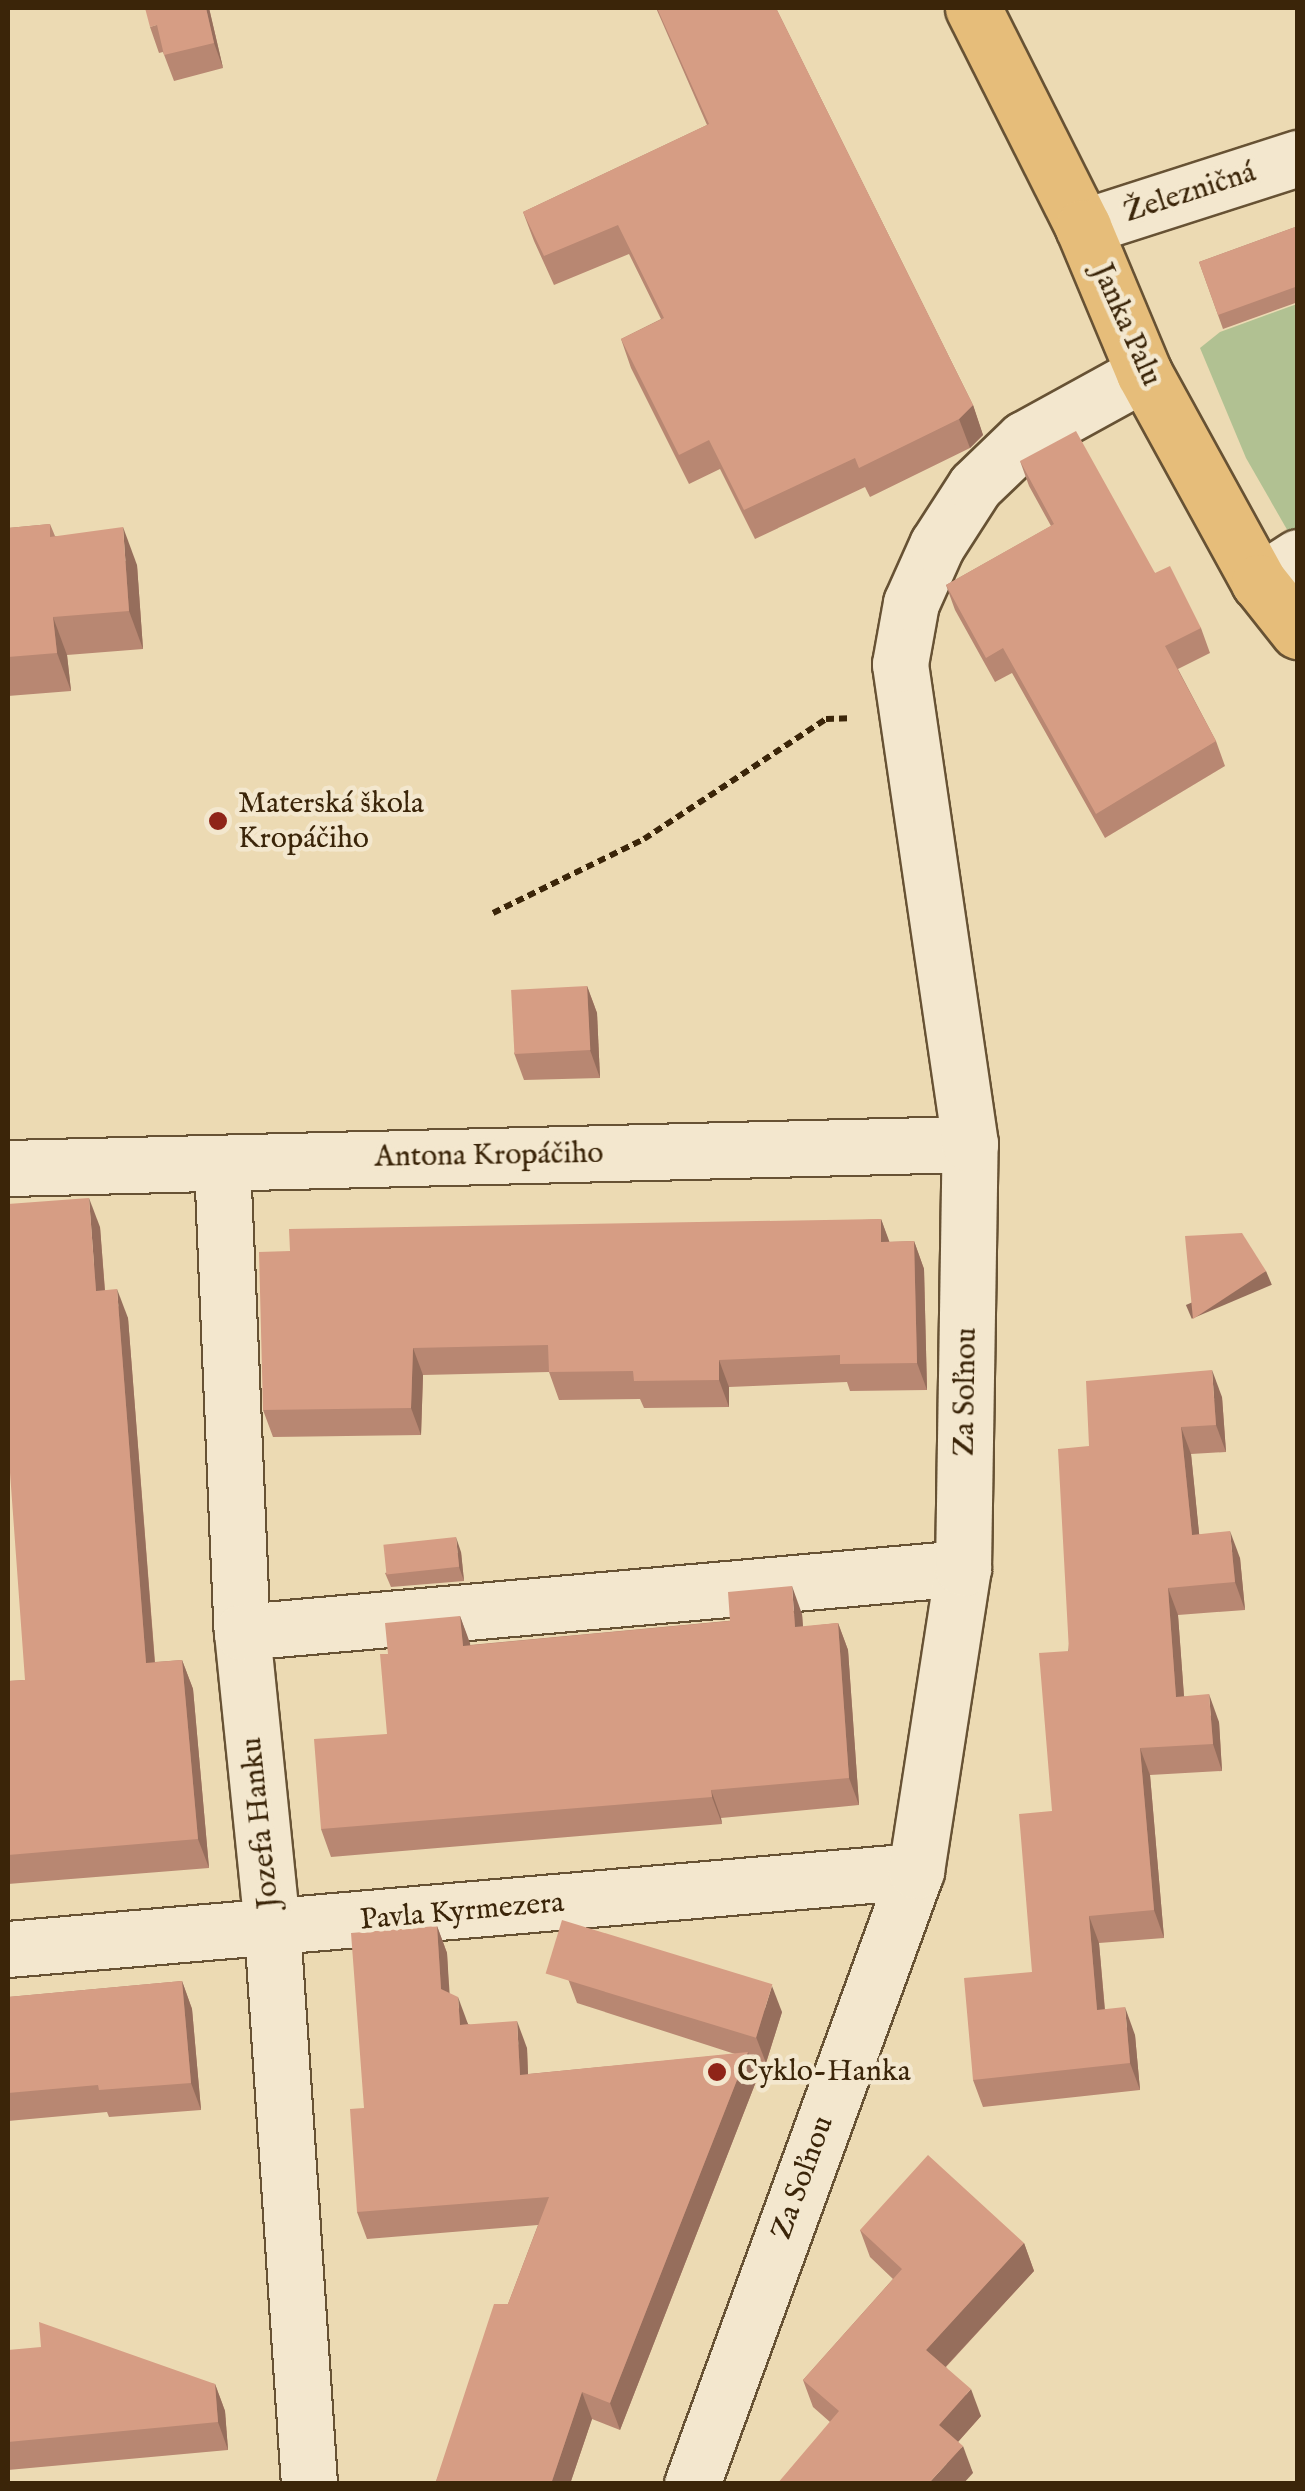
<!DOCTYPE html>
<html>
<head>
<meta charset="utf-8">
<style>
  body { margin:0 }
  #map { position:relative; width:1305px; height:2491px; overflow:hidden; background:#ecdab3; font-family:"IM FELL English",serif }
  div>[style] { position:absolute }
  .green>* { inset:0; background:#b1c192 }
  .path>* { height:6px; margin-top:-3px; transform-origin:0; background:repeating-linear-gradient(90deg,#3b2509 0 8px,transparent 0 13px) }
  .roads { filter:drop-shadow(2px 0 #675234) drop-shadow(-2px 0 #675234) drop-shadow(0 2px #675234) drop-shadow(0 -2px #675234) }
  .minor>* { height:55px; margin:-27.5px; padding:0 27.5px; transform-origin:27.5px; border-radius:27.5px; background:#f3e7ce }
  .major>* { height:55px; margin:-27.5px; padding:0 27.5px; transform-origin:27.5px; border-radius:27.5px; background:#e6bd7a }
  .wall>* { inset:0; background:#b88772 }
  .shaded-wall>* { inset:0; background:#966e5c; transform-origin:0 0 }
  .building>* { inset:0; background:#d69d84; transform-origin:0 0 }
  .dots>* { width:28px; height:28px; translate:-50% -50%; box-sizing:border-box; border:5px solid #f3e7ce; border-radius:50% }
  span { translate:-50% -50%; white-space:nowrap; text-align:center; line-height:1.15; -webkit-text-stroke:9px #f3e7ce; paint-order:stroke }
  .street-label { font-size:30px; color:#3b2509 }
  .poi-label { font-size:30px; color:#3b2509 }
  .left { translate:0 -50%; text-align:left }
  .frame { position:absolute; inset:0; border:10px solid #3b2509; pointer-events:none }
</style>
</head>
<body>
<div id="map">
  <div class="green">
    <div style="clip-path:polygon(1297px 304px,1297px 547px,1246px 458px,1200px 348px,1220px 332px)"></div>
  </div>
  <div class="path">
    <div style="left:493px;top:913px;width:168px;rotate:-26.1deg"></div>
    <div style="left:644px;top:839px;width:218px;rotate:-33.4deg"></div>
    <div style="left:826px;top:719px;width:23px;rotate:-2deg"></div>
  </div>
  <div class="roads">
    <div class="minor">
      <div style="left:1083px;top:227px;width:226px;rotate:-17.8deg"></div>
      <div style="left:1259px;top:582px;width:46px;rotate:-32.7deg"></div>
      <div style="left:222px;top:1163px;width:469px;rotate:87.6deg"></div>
      <div style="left:242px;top:1632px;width:298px;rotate:84.2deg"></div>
      <div style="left:272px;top:1928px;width:557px;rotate:86.19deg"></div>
      <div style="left:8px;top:1168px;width:962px;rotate:-1.43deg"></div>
      <div style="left:242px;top:1632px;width:724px;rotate:-5.07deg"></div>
      <div style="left:8px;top:1949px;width:911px;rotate:-4.91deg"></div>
      <div style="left:692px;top:2484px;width:653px;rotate:-69.93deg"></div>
      <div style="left:916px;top:1871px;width:307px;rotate:-81.2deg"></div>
      <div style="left:963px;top:1568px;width:424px;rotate:-89.1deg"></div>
      <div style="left:970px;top:1144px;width:485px;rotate:-98.3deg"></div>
      <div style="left:900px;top:664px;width:62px;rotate:-79.8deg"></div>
      <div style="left:911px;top:603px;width:64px;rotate:-65.9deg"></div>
      <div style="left:937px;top:545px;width:70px;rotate:-57.2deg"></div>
      <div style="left:975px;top:486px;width:68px;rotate:-43.8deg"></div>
      <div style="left:1024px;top:439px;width:137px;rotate:-28.8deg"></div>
    </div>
    <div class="major">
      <div style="left:973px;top:8px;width:245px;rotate:63.3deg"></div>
      <div style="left:1083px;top:227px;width:158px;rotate:67.3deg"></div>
      <div style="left:1144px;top:373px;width:239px;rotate:61.2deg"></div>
      <div style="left:1259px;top:582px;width:63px;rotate:51.5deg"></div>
    </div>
  </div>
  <div class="wall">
    <div style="clip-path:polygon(209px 8px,223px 68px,174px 81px,163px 52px,159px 53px,150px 27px)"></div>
    <div style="clip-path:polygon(656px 8px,776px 8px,973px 405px,983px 435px,970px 448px,870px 497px,865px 487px,755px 539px,720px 469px,689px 484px,631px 368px,621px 339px,661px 319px,629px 254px,554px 285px,534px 241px,523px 212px,707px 125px)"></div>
    <div style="clip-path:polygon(1298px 226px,1298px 302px,1223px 329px,1199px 262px)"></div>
    <div style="clip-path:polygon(1020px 461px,1155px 573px,1201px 628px,1210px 653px,1178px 669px,1216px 741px,1225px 766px,1105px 838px,1012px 673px,995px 682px,955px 610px,946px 585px,1051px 526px,1029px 486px)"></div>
    <div style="clip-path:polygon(50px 524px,55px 536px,137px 565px,143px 649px,67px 655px,71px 691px,8px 696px,8px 528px)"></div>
    <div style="clip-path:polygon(587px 986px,597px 1013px,600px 1078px,524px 1080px,514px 1053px)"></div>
    <div style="clip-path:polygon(881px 1219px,889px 1242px,914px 1241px,924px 1269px,927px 1390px,850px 1391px,847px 1382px,729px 1387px,729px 1407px,644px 1408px,640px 1399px,559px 1400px,549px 1372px,423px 1375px,421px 1435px,273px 1437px,263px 1410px,290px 1251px)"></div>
    <div style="clip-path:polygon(100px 1227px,105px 1290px,128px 1318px,155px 1662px,182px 1660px,193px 1689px,209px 1868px,8px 1884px,8px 1681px,25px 1680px)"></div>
    <div style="clip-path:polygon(1222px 1397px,1226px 1452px,1191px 1454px,1199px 1534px,1240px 1558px,1245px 1610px,1178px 1615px,1184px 1696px,1219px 1722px,1222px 1771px,1150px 1775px,1164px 1938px,1099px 1943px,1105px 2009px,1135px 2035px,1140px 2090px,983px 2107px,973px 2080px,1032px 1972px,1052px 1811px,1089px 1446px)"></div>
    <div style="clip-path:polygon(461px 1552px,464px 1581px,391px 1587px,385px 1573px)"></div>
    <div style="clip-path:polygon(802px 1614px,803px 1627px,838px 1623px,848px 1650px,859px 1805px,721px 1818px,722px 1824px,331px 1857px,321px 1829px,387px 1734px,388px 1654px,460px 1616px,470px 1645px)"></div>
    <div style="clip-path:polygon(437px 1926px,447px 1953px,449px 1993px,468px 2024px,527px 2048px,528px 2074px,735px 2054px,577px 2003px,567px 1976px,782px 2012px,766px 2063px,750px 2058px,757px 2079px,620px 2430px,592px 2419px,570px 2484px,435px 2484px,508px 2304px,538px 2225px,367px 2239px,357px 2212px,364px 2108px)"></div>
    <div style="clip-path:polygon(182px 1981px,192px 2009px,201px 2110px,109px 2117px,107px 2112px,8px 2121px,8px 1997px)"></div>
    <div style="clip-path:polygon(860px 2230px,1024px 2243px,1034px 2271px,946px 2367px,981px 2416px,958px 2442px,973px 2473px,830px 2422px,813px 2407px,803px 2380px,893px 2279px,870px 2257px)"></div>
    <div style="clip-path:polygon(8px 2350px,215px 2384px,225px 2411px,228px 2450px,8px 2470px)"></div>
  </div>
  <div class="shaded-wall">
    <div style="clip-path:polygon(206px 8px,209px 8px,223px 68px,214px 43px)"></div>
    <div style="clip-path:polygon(973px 405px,983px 435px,970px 448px,959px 419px)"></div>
    <div style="clip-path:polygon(123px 527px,137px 565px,143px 649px,129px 611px)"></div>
    <div style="clip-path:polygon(53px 617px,67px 655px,71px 691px,57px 653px)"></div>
    <div style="clip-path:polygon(587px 986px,597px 1013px,600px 1078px,590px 1050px)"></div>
    <div style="clip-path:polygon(89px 1198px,100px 1227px,107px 1320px,96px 1291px)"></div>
    <div style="clip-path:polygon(881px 1219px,891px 1246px,881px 1242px)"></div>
    <div style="clip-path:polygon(914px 1241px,924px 1269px,927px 1390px,917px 1363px)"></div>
    <div style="left:1266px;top:1271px;width:15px;height:87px;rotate:67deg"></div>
    <div style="clip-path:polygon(117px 1289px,128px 1318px,157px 1692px,146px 1663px)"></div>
    <div style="clip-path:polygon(413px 1348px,423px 1375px,421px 1435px,411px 1408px)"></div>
    <div style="clip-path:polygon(719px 1360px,729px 1387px,729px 1407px,719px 1380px)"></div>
    <div style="clip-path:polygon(1212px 1370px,1222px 1397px,1226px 1452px,1216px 1425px)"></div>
    <div style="clip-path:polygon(1181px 1427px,1191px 1454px,1202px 1562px,1192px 1535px)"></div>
    <div style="clip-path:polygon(1230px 1531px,1240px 1558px,1245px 1610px,1235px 1582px)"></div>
    <div style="clip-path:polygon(456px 1537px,461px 1552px,464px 1581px,459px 1567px)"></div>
    <div style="clip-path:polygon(792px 1586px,802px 1614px,805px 1655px,795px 1627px)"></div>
    <div style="clip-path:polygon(1168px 1588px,1178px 1615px,1186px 1724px,1176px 1697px)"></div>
    <div style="clip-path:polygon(460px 1616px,470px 1643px,473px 1673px,463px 1646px)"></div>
    <div style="clip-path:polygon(838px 1623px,848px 1650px,859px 1805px,849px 1778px)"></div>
    <div style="clip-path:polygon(182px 1660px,193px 1689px,209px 1868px,198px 1839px)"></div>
    <div style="clip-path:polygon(1209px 1694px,1219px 1722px,1222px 1771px,1213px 1744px)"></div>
    <div style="clip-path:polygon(1140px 1748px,1150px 1775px,1164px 1938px,1154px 1910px)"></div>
    <div style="clip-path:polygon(711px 1790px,721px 1818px,722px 1824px,712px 1797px)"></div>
    <div style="clip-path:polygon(1089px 1916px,1099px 1943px,1107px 2037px,1097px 2010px)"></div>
    <div style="clip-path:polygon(437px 1926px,447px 1953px,451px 2016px,441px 1989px)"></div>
    <div style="clip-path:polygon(182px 1981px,192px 2009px,201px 2110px,191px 2083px)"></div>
    <div style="clip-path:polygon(772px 1986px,782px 2012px,766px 2063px,756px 2037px)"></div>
    <div style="clip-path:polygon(458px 1997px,468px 2024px,460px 2025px)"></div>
    <div style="clip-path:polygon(1125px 2007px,1135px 2035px,1140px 2090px,1130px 2063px)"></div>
    <div style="clip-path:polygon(517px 2021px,527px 2048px,529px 2102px,520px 2075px)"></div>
    <div style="clip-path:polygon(748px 2052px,757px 2079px,620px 2430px,610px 2403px)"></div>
    <div style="clip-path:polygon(1024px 2243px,1034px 2271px,936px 2377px,926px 2350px)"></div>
    <div style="clip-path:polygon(215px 2384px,225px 2411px,228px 2450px,218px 2422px)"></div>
    <div style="clip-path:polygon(971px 2389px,981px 2416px,948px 2453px,939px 2425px)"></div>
    <div style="clip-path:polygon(582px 2392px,592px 2419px,570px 2484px,551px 2484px)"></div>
    <div style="clip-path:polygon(963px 2446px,973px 2473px,963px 2484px,928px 2484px)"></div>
  </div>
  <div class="building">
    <div style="clip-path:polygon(145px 8px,206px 8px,214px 43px,164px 55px,157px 25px,150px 27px)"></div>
    <div style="clip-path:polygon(657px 8px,776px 8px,973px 405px,959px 419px,859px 468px,855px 458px,744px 510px,709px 440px,679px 455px,621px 339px,664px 318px,618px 225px,544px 256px,523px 212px,709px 124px)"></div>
    <div style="clip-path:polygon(1298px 226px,1298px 286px,1218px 315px,1199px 262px)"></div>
    <div style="clip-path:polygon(1076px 431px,1155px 573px,1170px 566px,1201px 628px,1165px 646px,1216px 741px,1096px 814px,1003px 648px,986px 658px,946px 585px,1054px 524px,1020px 461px)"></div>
    <div style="clip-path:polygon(50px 524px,50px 537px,123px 527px,129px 611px,53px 617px,57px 653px,8px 657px,8px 528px)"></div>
    <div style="left:587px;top:986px;width:64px;height:76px;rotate:87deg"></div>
    <div style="clip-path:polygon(89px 1198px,96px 1291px,117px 1289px,146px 1663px,182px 1660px,198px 1839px,8px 1855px,8px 1681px,25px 1680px,8px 1445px,8px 1204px)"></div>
    <div style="clip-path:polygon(881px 1219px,881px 1242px,914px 1241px,917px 1363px,840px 1364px,840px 1355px,719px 1360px,719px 1380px,634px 1381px,633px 1371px,549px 1372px,548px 1345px,413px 1348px,411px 1408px,263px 1410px,259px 1252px,290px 1251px,289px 1229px)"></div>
    <div style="clip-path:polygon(1242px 1233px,1266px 1271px,1193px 1319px,1185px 1236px)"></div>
    <div style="clip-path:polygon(1212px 1370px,1216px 1425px,1181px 1427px,1192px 1535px,1230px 1531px,1235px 1582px,1168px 1588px,1176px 1697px,1209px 1694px,1213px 1744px,1140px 1748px,1154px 1910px,1089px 1916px,1097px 2010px,1125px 2007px,1130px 2063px,973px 2080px,964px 1978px,1032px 1972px,1019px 1814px,1052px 1811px,1039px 1653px,1069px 1651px,1058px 1449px,1089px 1446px,1086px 1381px)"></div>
    <div style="left:456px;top:1537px;width:30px;height:73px;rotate:84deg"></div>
    <div style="clip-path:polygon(792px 1586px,795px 1627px,838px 1623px,849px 1778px,711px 1790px,712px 1797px,321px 1829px,314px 1739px,387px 1734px,380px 1654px,388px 1654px,385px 1623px,460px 1616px,463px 1646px,730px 1621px,728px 1592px)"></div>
    <div style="left:562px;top:1920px;width:220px;height:56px;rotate:17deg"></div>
    <div style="clip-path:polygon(437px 1926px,441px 1989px,458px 1997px,460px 2025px,517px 2021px,520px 2075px,748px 2052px,610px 2403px,582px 2392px,551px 2484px,435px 2484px,494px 2304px,508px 2304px,549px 2197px,357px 2212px,350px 2109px,364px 2108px,351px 1933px)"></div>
    <div style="clip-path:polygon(182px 1981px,191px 2083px,99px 2090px,98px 2085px,8px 2093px,8px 1997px)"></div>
    <div style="clip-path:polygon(928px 2155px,1024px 2243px,926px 2350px,971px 2389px,939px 2425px,963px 2446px,928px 2484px,777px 2484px,839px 2411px,803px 2380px,902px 2269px,860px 2230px)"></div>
    <div style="clip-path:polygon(39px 2322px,215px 2384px,218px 2422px,8px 2442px,8px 2350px,41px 2347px)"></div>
  </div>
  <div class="dots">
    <div style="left:218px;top:821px;background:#8f2418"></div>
    <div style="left:717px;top:2072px;background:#8f2418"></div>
  </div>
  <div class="street-label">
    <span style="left:1190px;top:193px;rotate:-18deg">Železničná</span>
    <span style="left:1126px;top:325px;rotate:66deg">Janka Palu</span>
    <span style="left:489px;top:1156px;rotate:-1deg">Antona Kropáčiho</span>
    <span style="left:966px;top:1392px;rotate:-89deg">Za Soľnou</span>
    <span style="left:261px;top:1823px;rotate:-96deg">Jozefa Hanku</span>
    <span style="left:462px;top:1912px;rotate:-5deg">Pavla Kyrmezera</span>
    <span style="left:803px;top:2178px;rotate:-70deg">Za Soľnou</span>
  </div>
  <div class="poi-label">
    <span class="left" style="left:238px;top:821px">Materská škola<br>Kropáčiho</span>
    <span class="left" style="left:737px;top:2072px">Cyklo-Hanka</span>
  </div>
  <div class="frame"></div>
</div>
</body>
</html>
